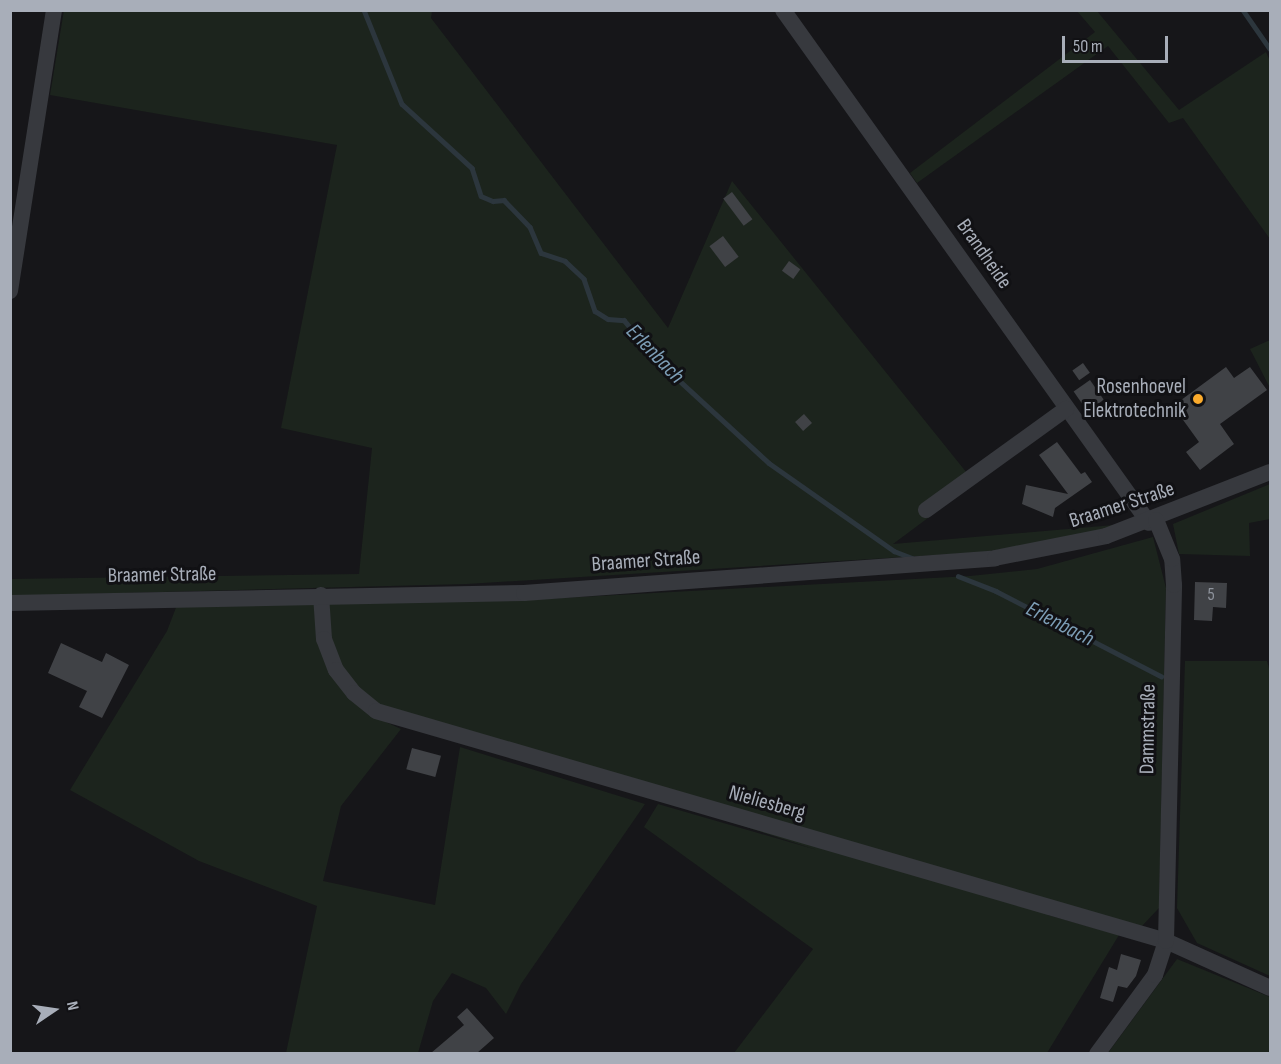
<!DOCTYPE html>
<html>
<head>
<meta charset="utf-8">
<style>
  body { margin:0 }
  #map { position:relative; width:1281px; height:1064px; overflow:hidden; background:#161619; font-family:"Sofia Sans Condensed",sans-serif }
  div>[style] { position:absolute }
  .green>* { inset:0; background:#1c241d }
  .stream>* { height:4.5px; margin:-2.25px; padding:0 2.25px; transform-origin:2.25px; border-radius:2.25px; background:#2c363d }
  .building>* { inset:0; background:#404246; transform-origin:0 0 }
  .minor>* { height:16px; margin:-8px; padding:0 8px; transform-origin:8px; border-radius:8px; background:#37393e }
  .dots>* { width:16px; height:16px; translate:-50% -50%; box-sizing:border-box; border:3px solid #111114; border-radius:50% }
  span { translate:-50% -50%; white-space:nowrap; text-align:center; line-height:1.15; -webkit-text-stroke:6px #111114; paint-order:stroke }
  .number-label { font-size:18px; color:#8e939c }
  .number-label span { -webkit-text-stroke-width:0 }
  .street-label { font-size:21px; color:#a8aeb9 }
  .poi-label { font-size:21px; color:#a8aeb9 }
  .right { translate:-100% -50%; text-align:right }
  .water-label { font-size:22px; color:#7d9eb6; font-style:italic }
  .frame { position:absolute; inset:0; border:12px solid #a8aeb9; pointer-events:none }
  .north { position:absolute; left:24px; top:980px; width:60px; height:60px; -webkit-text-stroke:4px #111114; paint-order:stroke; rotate:77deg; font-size:16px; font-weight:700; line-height:24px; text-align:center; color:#a8aeb9 }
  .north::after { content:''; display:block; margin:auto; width:21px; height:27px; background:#a8aeb9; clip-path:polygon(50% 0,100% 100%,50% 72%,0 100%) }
  .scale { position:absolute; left:1062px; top:36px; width:106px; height:27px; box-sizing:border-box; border:3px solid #a8aeb9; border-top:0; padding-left:8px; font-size:18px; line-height:21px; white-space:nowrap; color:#a8aeb9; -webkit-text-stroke:4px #111114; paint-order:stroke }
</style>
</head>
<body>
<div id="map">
  <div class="green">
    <div style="clip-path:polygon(64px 10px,432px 11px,431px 18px,668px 328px,732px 181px,975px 483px,893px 544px,1114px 525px,1096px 533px,985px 552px,467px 584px,11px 596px,10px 579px,359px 574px,372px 448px,281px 428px,337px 145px,50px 95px)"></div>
    <div style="clip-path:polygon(1077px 11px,1097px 11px,1179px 110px,1266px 52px,1270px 61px,1270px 239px,1183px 118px,1169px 123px,1108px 46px,917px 183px,910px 173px,1095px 32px)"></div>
    <div style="clip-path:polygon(1270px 340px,1270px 388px,1250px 349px)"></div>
    <div style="clip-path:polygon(1270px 484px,1270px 519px,1249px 523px,1250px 556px,1179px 554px,1173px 524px)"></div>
    <div style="clip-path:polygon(1153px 537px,1166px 588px,1159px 908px,1142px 926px,1047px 901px,1048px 915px,1119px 935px,1047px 1053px,734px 1053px,813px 949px,644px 827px,658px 804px,817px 850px,378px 708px,357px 691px,342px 668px,327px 625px,318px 626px,331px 672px,350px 697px,373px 716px,401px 729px,341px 806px,323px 881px,435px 905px,460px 747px,645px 804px,521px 984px,506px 1014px,486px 988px,452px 973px,433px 1001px,418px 1053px,286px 1053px,317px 906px,199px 861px,70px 790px,167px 631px,177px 605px,525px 600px,970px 576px,1037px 569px)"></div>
    <div style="clip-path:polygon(1185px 661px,1267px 661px,1270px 672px,1270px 976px,1197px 943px,1177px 908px)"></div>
    <div style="clip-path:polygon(1177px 959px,1270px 997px,1270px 1053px,1108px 1053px)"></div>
  </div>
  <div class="stream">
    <div style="left:364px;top:10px;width:101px;rotate:68deg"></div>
    <div style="left:402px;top:104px;width:95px;rotate:42.4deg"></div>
    <div style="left:472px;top:168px;width:29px;rotate:72deg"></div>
    <div style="left:481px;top:196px;width:13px;rotate:23deg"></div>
    <div style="left:493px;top:201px;width:11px;rotate:-5deg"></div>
    <div style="left:504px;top:200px;width:37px;rotate:46deg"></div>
    <div style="left:530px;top:227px;width:28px;rotate:67deg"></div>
    <div style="left:541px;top:253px;width:25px;rotate:18deg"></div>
    <div style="left:565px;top:261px;width:26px;rotate:43deg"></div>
    <div style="left:584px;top:279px;width:34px;rotate:71deg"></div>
    <div style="left:595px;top:311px;width:15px;rotate:32deg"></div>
    <div style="left:608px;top:319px;width:16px;rotate:4deg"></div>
    <div style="left:624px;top:320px;width:52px;rotate:50.5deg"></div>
    <div style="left:657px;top:360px;width:152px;rotate:42.6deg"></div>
    <div style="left:769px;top:463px;width:153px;rotate:35.1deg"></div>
    <div style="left:894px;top:551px;width:19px;rotate:21deg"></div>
    <div style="left:1243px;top:10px;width:47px;rotate:55.3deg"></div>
    <div style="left:958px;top:576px;width:41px;rotate:21.5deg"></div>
    <div style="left:996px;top:591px;width:186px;rotate:27.3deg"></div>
  </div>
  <div class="building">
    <div style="left:732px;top:192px;width:34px;height:11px;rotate:53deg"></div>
    <div style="left:723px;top:236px;width:26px;height:17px;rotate:53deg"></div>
    <div style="left:789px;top:261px;width:14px;height:12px;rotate:36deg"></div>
    <div style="left:1083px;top:363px;width:12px;height:13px;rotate:55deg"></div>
    <div style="clip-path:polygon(1226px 367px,1234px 378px,1250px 367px,1267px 390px,1220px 424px,1234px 444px,1200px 470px,1186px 452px,1199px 442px,1173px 406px)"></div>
    <div style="left:1090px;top:380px;width:24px;height:20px;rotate:55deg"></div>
    <div style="left:804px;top:414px;width:12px;height:12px;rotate:48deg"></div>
    <div style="clip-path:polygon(1057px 442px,1081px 474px,1085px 472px,1092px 482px,1055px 508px,1053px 517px,1022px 504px,1026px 485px,1068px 494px,1039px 455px)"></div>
    <div style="clip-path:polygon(1195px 582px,1227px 583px,1226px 608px,1213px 607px,1212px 621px,1194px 620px)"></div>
    <div style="clip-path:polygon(61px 643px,102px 662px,106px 653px,129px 665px,102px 718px,79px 707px,87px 691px,48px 673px)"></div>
    <div style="left:412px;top:748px;width:30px;height:22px;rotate:15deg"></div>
    <div style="clip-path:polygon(1121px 954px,1141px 960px,1136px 976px,1127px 988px,1118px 986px,1113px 1002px,1100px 998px,1109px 967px,1117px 970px)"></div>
    <div style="clip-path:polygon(467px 1008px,494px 1038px,477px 1053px,431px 1053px,464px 1025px,457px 1017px)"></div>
  </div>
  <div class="minor">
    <div style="left:783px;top:10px;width:630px;rotate:54.49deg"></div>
    <div style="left:10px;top:291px;width:284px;rotate:-81.1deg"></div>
    <div style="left:926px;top:510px;width:173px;rotate:-35.8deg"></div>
    <div style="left:321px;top:595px;width:44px;rotate:86.1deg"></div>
    <div style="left:324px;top:639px;width:33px;rotate:69deg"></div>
    <div style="left:336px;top:670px;width:29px;rotate:52deg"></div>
    <div style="left:354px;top:693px;width:28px;rotate:39deg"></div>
    <div style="left:376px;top:711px;width:823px;rotate:16.23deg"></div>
    <div style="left:1166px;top:941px;width:114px;rotate:24.3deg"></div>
    <div style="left:10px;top:603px;width:514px;rotate:-1.11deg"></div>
    <div style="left:524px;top:593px;width:472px;rotate:-4.2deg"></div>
    <div style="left:995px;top:558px;width:113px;rotate:-11.2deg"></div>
    <div style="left:1106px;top:536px;width:176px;rotate:-21.3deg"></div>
    <div style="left:1097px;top:1054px;width:98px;rotate:-53.7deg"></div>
    <div style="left:1155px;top:975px;width:36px;rotate:-72deg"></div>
    <div style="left:1166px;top:941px;width:356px;rotate:-88.7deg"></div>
    <div style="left:1174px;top:585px;width:26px;rotate:-94deg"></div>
    <div style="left:1172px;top:559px;width:42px;rotate:-112.3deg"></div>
  </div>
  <div class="dots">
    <div style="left:1198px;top:399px;background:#fbab2c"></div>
  </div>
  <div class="number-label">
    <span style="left:1211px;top:595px">5</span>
  </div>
  <div class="street-label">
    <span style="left:984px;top:254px;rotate:55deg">Brandheide</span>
    <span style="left:1122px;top:505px;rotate:-18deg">Braamer Straße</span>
    <span style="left:646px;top:561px;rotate:-4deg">Braamer Straße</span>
    <span style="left:162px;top:575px;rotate:-1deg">Braamer Straße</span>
    <span style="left:1148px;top:729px;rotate:-89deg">Dammstraße</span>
    <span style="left:767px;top:803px;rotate:16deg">Nieliesberg</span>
  </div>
  <div class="poi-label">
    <span class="right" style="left:1186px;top:399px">Rosenhoevel<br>Elektrotechnik</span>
  </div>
  <div class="water-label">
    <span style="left:655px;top:354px;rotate:46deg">Erlenbach</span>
    <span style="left:1060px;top:624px;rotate:27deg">Erlenbach</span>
  </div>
  <div class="frame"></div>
  <div class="north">N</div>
  <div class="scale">50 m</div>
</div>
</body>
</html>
